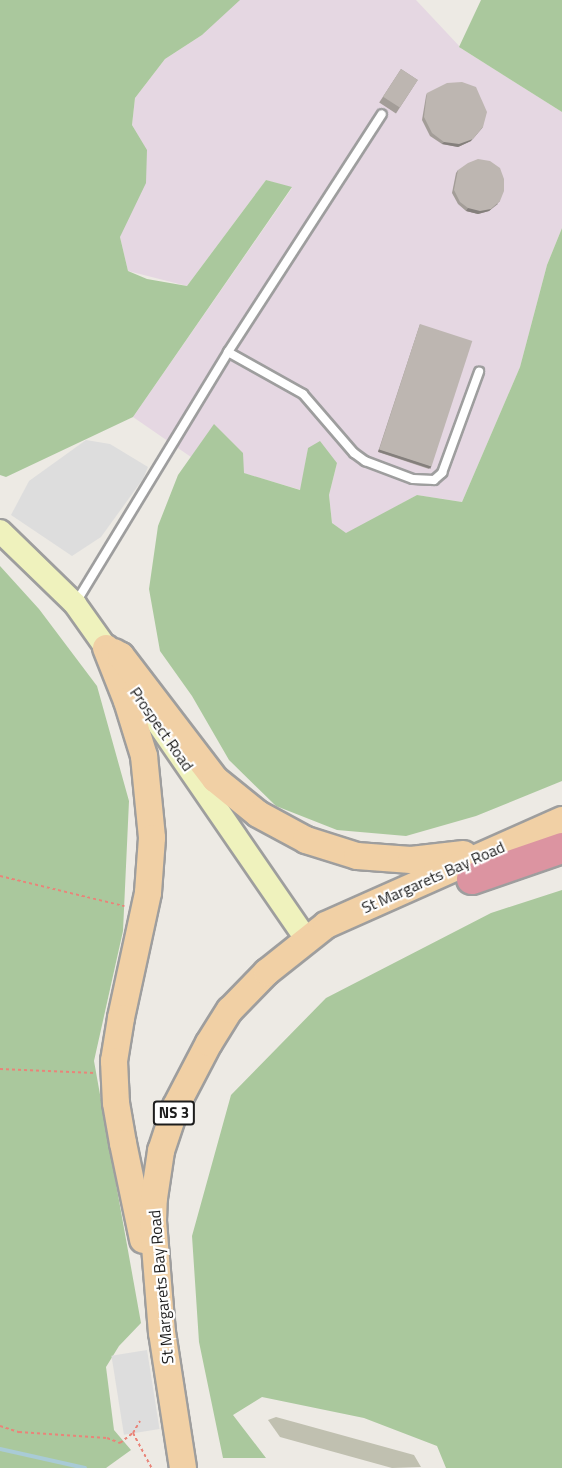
<!DOCTYPE html>
<html>
<head>
<meta charset="utf-8">
<style>
  body { margin:0 }
  #map { position:relative; width:562px; height:1468px; overflow:hidden; background:#edeae4; font-family:"Titillium Web",sans-serif }
  div>[style] { position:absolute }
  .industrial>* { inset:0; background:#e5d7e2 }
  .construction>* { inset:0; background:#c0c0b0 }
  .forest>* { inset:0; background:#aac89d }
  .parking>* { inset:0; background:#ddd; transform-origin:0 0 }
  .stream>* { height:4px; margin:-2px; padding:0 2px; transform-origin:2px; border-radius:2px; background:#a9cbd6 }
  .path>* { height:2px; margin-top:-1px; transform-origin:0; background:repeating-linear-gradient(90deg,#e98479 0 3px,transparent 0 6px) }
  .roads { filter:drop-shadow(2px 0 #9e9e9e) drop-shadow(-2px 0 #9e9e9e) drop-shadow(0 2px #9e9e9e) drop-shadow(0 -2px #9e9e9e) }
  .lane>* { height:8px; margin:-4px; padding:0 4px; transform-origin:4px; border-radius:4px; background:#fff }
  .secondary>* { height:22px; margin:-11px; padding:0 11px; transform-origin:11px; border-radius:11px; background:#eff2bd }
  .primary>* { height:26px; margin:-13px; padding:0 13px; transform-origin:13px; border-radius:13px; background:#f1d0a5 }
  .highway>* { height:30px; margin:-15px; padding:0 15px; transform-origin:15px; border-radius:15px; background:#dc94a1 }
  .wall>* { inset:0; background:#a39d98; transform-origin:0 0 }
  .shaded-wall>* { inset:0; background:#847f7c; transform-origin:0 0 }
  .building>* { inset:0; background:#bdb6b1; transform-origin:0 0 }
  span { translate:-50% -50%; white-space:nowrap; text-align:center; line-height:1.15; -webkit-text-stroke:4.5px #fff; paint-order:stroke }
  .shield-label span { padding:2px 4px; background:#fff; border:2px solid; border-radius:4px; -webkit-text-stroke-width:0 }
  .shield-label { font-size:15px; color:#1d1d1d; font-weight:700 }
  .street-label { font-size:16px; color:#1d1d1d }
</style>
</head>
<body>
<div id="map">
  <div class="industrial">
    <div style="clip-path:polygon(239px 0,416px 0,462px 49px,562px 112px,562px 228px,547px 265px,520px 367px,462px 502px,417px 495px,346px 534px,332px 523px,329px 495px,337px 463px,308px 448px,301px 490px,243px 473px,214px 425px,191px 457px,133px 417px,292px 188px,266px 180px,187px 286px,128px 271px,120px 237px,147px 151px,132px 125px,135px 98px,165px 59px,202px 35px)"></div>
  </div>
  <div class="construction">
    <div style="clip-path:polygon(276px 1417px,414px 1455px,421px 1467px,392px 1468px,280px 1437px,268px 1420px)"></div>
  </div>
  <div class="forest">
    <div style="clip-path:polygon(0 0,240px 0,202px 35px,165px 59px,135px 98px,132px 125px,147px 150px,146px 183px,120px 237px,128px 271px,147px 279px,187px 286px,266px 180px,292px 187px,133px 417px,6px 477px,0 475px)"></div>
    <div style="clip-path:polygon(481px 0,562px 0,562px 112px,459px 47px)"></div>
    <div style="clip-path:polygon(562px 228px,562px 781px,476px 816px,406px 836px,337px 830px,276px 806px,229px 760px,192px 696px,160px 651px,149px 589px,158px 526px,178px 475px,214px 424px,243px 453px,244px 473px,300px 490px,308px 448px,320px 441px,337px 463px,329px 495px,332px 523px,346px 533px,417px 495px,462px 502px,520px 367px,547px 265px)"></div>
    <div style="clip-path:polygon(0 566px,39px 609px,97px 686px,129px 801px,123px 931px,94px 1061px,141px 1323px,119px 1346px,106px 1367px,114px 1430px,131px 1450px,106px 1468px,0 1468px)"></div>
    <div style="clip-path:polygon(562px 890px,562px 1468px,446px 1468px,437px 1446px,364px 1418px,262px 1397px,233px 1415px,266px 1458px,223px 1458px,199px 1342px,192px 1236px,231px 1095px,326px 998px,491px 913px)"></div>
  </div>
  <div class="parking">
    <div style="clip-path:polygon(86px 440px,110px 444px,148px 467px,143px 479px,101px 537px,72px 556px,11px 515px,29px 481px)"></div>
    <div style="left:147px;top:1350px;width:80px;height:36px;rotate:81deg"></div>
  </div>
  <div class="stream">
    <div style="left:0;top:1449px;width:87px;rotate:12.6deg"></div>
  </div>
  <div class="path">
    <div style="left:0;top:876px;width:128px;rotate:13.6deg"></div>
    <div style="left:0;top:1069px;width:95px;rotate:2.4deg"></div>
    <div style="left:0;top:1426px;width:20px;rotate:18deg"></div>
    <div style="left:19px;top:1432px;width:88px;rotate:3.9deg"></div>
    <div style="left:107px;top:1438px;width:14px;rotate:21deg"></div>
    <div style="left:120px;top:1443px;width:16px;rotate:-38deg"></div>
    <div style="left:133px;top:1433px;width:40px;rotate:62deg"></div>
    <div style="left:133px;top:1433px;width:14px;rotate:-60deg"></div>
  </div>
  <div class="roads">
    <div class="lane">
      <div style="left:228px;top:352px;width:86px;rotate:29.2deg"></div>
      <div style="left:303px;top:394px;width:78px;rotate:49.2deg"></div>
      <div style="left:354px;top:453px;width:14px;rotate:36deg"></div>
      <div style="left:365px;top:461px;width:51px;rotate:20.6deg"></div>
      <div style="left:413px;top:479px;width:21px;rotate:3deg"></div>
      <div style="left:434px;top:480px;width:11px;rotate:-41deg"></div>
      <div style="left:442px;top:473px;width:108px;rotate:-69.9deg"></div>
      <div style="left:75px;top:604px;width:295px;rotate:-58.7deg"></div>
      <div style="left:228px;top:352px;width:283px;rotate:-57.1deg"></div>
    </div>
    <div class="secondary">
      <div style="left:0;top:531px;width:105px;rotate:44.2deg"></div>
      <div style="left:75px;top:604px;width:71px;rotate:54.7deg"></div>
      <div style="left:155px;top:719px;width:268px;rotate:55.5deg"></div>
    </div>
    <div class="primary">
      <div style="left:106px;top:648px;width:57px;rotate:68.4deg"></div>
      <div style="left:127px;top:701px;width:58px;rotate:72.8deg"></div>
      <div style="left:144px;top:756px;width:82px;rotate:84.4deg"></div>
      <div style="left:152px;top:838px;width:55px;rotate:94.2deg"></div>
      <div style="left:148px;top:893px;width:128px;rotate:102.2deg"></div>
      <div style="left:121px;top:1018px;width:44px;rotate:99.2deg"></div>
      <div style="left:114px;top:1061px;width:42px;rotate:87.3deg"></div>
      <div style="left:116px;top:1103px;width:41px;rotate:80.1deg"></div>
      <div style="left:123px;top:1143px;width:99px;rotate:78.3deg"></div>
      <div style="left:114px;top:652px;width:8px;rotate:30deg"></div>
      <div style="left:121px;top:656px;width:155px;rotate:52.6deg"></div>
      <div style="left:215px;top:779px;width:55px;rotate:39.1deg"></div>
      <div style="left:258px;top:814px;width:55px;rotate:28.4deg"></div>
      <div style="left:306px;top:840px;width:53px;rotate:17.4deg"></div>
      <div style="left:357px;top:856px;width:54px;rotate:4.2deg"></div>
      <div style="left:411px;top:860px;width:53px;rotate:-6.5deg"></div>
      <div style="left:183px;top:1468px;width:137px;rotate:-98.8deg"></div>
      <div style="left:162px;top:1333px;width:112px;rotate:-94.6deg"></div>
      <div style="left:153px;top:1221px;width:23px;rotate:-88deg"></div>
      <div style="left:154px;top:1198px;width:48px;rotate:-81.5deg"></div>
      <div style="left:161px;top:1151px;width:47px;rotate:-71.6deg"></div>
      <div style="left:176px;top:1106px;width:71px;rotate:-62.4deg"></div>
      <div style="left:209px;top:1043px;width:39px;rotate:-58deg"></div>
      <div style="left:230px;top:1010px;width:53px;rotate:-45.8deg"></div>
      <div style="left:267px;top:972px;width:75px;rotate:-38.5deg"></div>
      <div style="left:326px;top:925px;width:258px;rotate:-24deg"></div>
    </div>
    <div class="highway">
      <div style="left:472px;top:879px;width:95px;rotate:-19deg"></div>
    </div>
  </div>
  <div class="wall">
    <div style="left:401px;top:69px;width:20px;height:40px;rotate:33deg"></div>
    <div style="clip-path:polygon(427px 93px,471px 141px,458px 147px,442px 144px,430px 136px,422px 120px,426px 96px)"></div>
    <div style="clip-path:polygon(458px 170px,498px 204px,489px 211px,478px 214px,466px 211px,458px 204px,452px 193px,456px 173px)"></div>
    <div style="clip-path:polygon(420px 324px,429px 469px,378px 452px,419px 327px)"></div>
  </div>
  <div class="shaded-wall">
    <div style="clip-path:polygon(483px 127px,471px 141px,458px 147px,442px 144px,444px 142px)"></div>
    <div style="clip-path:polygon(500px 201px,489px 211px,478px 214px,466px 211px,468px 208px)"></div>
    <div style="left:379px;top:449px;width:55px;height:3px;rotate:18deg"></div>
  </div>
  <div class="building">
    <div style="left:401px;top:69px;width:20px;height:33px;rotate:33deg"></div>
    <div style="clip-path:polygon(462px 82px,476px 87px,487px 112px,483px 127px,473px 139px,459px 144px,444px 142px,432px 133px,424px 117px,427px 93px,447px 83px)"></div>
    <div style="clip-path:polygon(478px 159px,490px 161px,500px 168px,504px 179px,504px 191px,500px 201px,491px 209px,480px 211px,468px 208px,460px 202px,454px 190px,458px 170px,468px 163px)"></div>
    <div style="left:420px;top:324px;width:55px;height:132px;rotate:18deg"></div>
  </div>
  <div class="shield-label">
    <span style="left:174px;top:1113px">NS 3</span>
  </div>
  <div class="street-label">
    <span style="left:162px;top:729px;rotate:55deg">Prospect Road</span>
    <span style="left:433px;top:877px;rotate:-24deg">St Margarets Bay Road</span>
    <span style="left:161px;top:1287px;rotate:-95deg">St Margarets Bay Road</span>
  </div>
</div>
</body>
</html>
